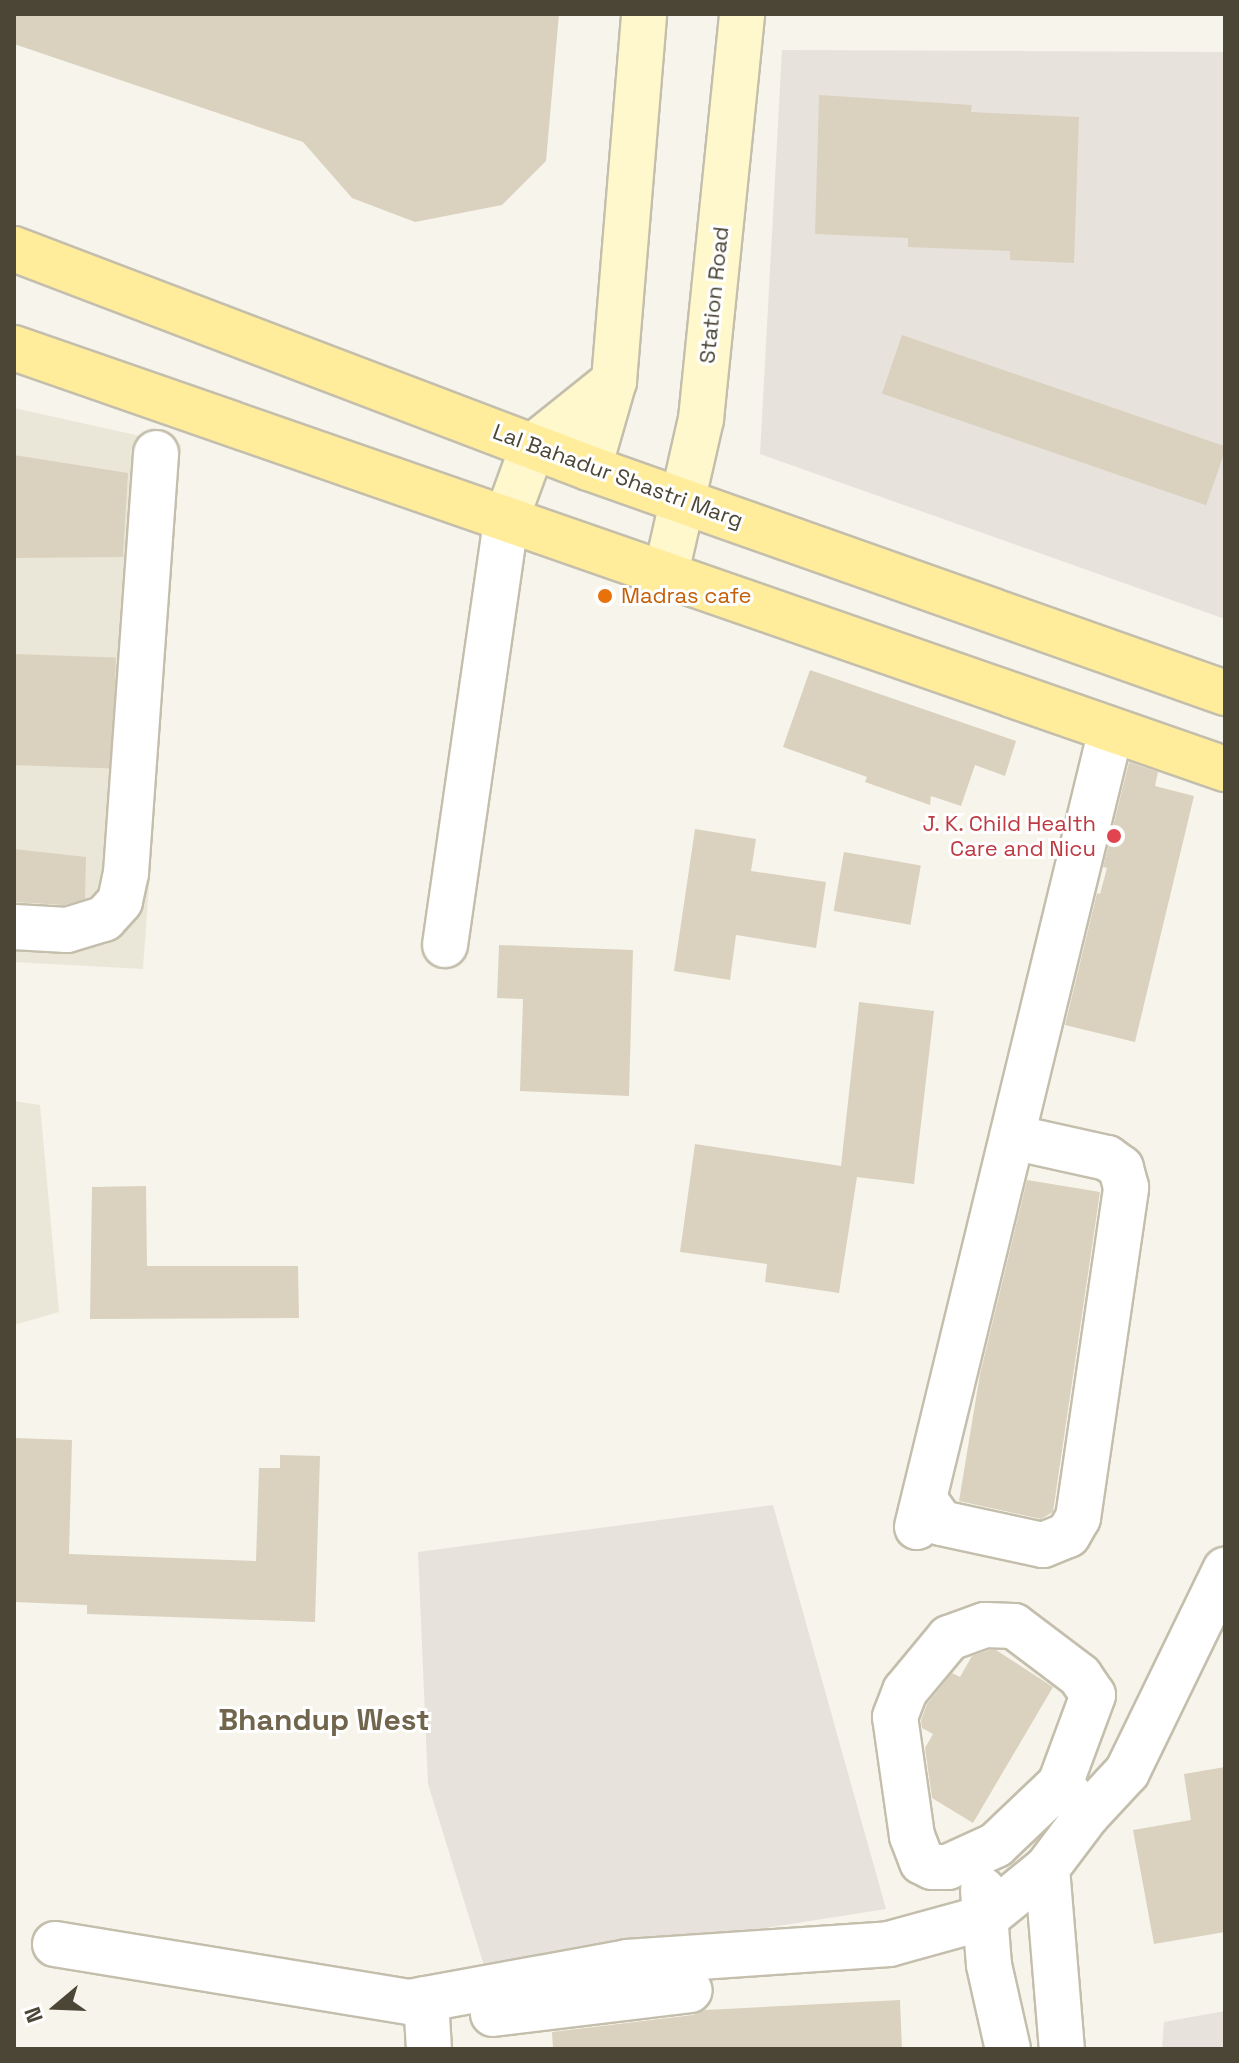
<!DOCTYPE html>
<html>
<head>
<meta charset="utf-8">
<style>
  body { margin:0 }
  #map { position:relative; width:1239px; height:2063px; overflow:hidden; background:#f7f4eb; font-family:"Space Grotesk",sans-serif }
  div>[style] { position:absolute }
  .residential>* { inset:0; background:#ebe7d8 }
  .industrial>* { inset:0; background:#e7e3dc }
  .building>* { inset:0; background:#dad2bf; transform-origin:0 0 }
  .roads { filter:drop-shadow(2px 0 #c4beac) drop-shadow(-2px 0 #c4beac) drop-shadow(0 2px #c4beac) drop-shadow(0 -2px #c4beac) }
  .street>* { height:44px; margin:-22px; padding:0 22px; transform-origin:22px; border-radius:22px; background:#fff }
  .secondary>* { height:44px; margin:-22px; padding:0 22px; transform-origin:22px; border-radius:22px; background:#fff8cd }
  .primary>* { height:44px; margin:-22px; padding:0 22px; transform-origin:22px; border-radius:22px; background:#ffed9c }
  .dots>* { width:22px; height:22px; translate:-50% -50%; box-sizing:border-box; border:4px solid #fff; border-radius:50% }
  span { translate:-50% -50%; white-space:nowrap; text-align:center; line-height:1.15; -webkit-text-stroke:6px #fff; paint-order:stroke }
  .street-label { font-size:22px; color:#4c4637 }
  .food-label { font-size:22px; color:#c56008 }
  .left { translate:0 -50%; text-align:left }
  .health-label { font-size:22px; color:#be3a42 }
  .right { translate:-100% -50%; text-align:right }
  .district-label { font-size:30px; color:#71664d; font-weight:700 }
  .frame { position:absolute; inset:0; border:16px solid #4c4637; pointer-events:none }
  .north { position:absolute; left:16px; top:1967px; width:80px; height:80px; -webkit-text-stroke:6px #fff; paint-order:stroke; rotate:251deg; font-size:22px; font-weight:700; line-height:32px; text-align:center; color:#4c4637 }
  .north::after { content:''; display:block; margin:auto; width:28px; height:36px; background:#4c4637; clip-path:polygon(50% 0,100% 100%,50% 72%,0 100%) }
</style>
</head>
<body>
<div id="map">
  <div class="residential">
    <div style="clip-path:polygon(14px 408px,181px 445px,143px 969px,14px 962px)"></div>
    <div style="clip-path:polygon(14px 1101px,40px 1105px,59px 1312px,14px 1325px)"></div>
  </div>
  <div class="industrial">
    <div style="clip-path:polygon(782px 50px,1225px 52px,1225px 619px,760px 454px)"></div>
    <div style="clip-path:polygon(773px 1505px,886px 1909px,486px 1972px,428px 1784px,418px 1552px)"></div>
    <div style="clip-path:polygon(1225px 2011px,1225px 2049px,1162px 2049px,1164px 2022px)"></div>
  </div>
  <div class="building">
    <div style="clip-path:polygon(14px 14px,559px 14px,546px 161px,502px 205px,415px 222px,352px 198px,303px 142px,14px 44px)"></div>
    <div style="clip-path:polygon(819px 95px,972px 105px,971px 112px,1079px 117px,1074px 263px,1010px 260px,1010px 251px,908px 247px,908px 238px,815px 234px)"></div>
    <div style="left:902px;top:335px;width:343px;height:62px;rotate:19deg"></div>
    <div style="clip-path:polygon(14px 455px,128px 473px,123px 557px,14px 558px)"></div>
    <div style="left:14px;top:654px;width:102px;height:111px;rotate:2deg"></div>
    <div style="clip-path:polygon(810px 670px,1016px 741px,1005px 776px,975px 765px,961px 806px,931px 796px,930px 805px,865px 782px,867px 777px,783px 747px)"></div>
    <div style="clip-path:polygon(1129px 762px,1158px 772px,1155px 786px,1194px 796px,1135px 1042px,1065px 1025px,1097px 893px,1100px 894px,1107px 868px,1103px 867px)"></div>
    <div style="clip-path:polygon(695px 829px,756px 839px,751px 871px,826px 882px,816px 948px,736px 935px,730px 980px,674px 971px)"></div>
    <div style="clip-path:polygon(14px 849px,86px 857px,85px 899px,64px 905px,14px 902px)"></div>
    <div style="left:844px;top:852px;width:78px;height:60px;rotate:10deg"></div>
    <div style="clip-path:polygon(499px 945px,633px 950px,629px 1096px,520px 1091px,523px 999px,497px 998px)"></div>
    <div style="clip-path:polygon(859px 1002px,934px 1011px,914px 1184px,857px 1177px,839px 1293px,765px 1282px,767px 1264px,680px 1252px,695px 1144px,841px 1166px)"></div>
    <div style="clip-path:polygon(1027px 1180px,1100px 1192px,1053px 1512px,1041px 1519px,959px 1501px,980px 1374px)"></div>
    <div style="clip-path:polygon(146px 1186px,147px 1266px,298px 1266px,299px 1318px,90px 1319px,92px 1187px)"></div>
    <div style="clip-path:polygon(14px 1438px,72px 1440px,69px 1554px,256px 1561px,259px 1468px,280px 1468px,280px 1455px,320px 1456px,315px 1622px,87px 1614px,87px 1605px,14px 1602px)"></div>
    <div style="clip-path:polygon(989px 1650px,996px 1650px,1053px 1687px,973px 1823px,932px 1798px,925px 1748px,933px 1734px,922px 1728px,921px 1720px,927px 1704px,952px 1673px,960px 1677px,972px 1656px)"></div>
    <div style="clip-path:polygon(1225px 1767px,1225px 1932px,1154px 1944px,1133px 1830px,1191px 1820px,1184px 1774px)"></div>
    <div style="clip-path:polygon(900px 2000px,902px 2049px,553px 2049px,552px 2032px,693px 2015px,705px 2010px)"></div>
  </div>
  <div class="roads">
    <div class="street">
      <div style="left:14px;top:927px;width:53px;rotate:3.2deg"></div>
      <div style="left:67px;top:930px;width:39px;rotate:-17deg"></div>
      <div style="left:104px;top:919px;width:24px;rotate:-48deg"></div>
      <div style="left:120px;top:901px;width:29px;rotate:-78deg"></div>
      <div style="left:126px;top:873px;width:421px;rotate:-85.9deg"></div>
      <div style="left:445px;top:945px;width:432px;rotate:-81.8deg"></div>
      <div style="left:925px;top:1500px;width:28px;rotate:55deg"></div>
      <div style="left:941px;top:1523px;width:104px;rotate:12.2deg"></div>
      <div style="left:1043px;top:1545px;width:27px;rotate:-22deg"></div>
      <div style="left:1068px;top:1535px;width:20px;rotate:-60deg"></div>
      <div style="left:1078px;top:1518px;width:334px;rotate:-81.7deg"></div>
      <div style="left:1126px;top:1187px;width:20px;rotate:-105deg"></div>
      <div style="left:1121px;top:1168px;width:17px;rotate:-144deg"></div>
      <div style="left:1107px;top:1158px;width:97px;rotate:-167.5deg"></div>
      <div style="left:917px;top:1527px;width:820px;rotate:-76.32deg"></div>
      <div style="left:1060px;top:1784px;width:88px;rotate:136.4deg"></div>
      <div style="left:996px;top:1845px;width:53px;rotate:155.4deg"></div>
      <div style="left:948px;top:1867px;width:16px;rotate:180deg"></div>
      <div style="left:932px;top:1867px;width:11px;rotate:-153deg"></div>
      <div style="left:922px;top:1862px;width:28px;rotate:-111deg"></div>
      <div style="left:912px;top:1836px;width:120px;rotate:-98.1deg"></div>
      <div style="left:895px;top:1717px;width:28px;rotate:-69deg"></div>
      <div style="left:905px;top:1691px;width:69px;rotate:-50.3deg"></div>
      <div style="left:949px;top:1638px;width:38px;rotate:-20deg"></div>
      <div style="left:985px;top:1625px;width:29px;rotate:2deg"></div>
      <div style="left:1014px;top:1626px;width:83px;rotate:37.1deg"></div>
      <div style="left:1080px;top:1676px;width:23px;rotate:56deg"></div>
      <div style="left:1093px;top:1695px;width:95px;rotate:110.3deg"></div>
      <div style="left:1060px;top:1784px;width:41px;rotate:48.9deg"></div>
      <div style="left:1047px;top:1868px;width:182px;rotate:85.3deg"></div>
      <div style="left:983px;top:1890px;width:75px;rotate:85.4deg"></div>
      <div style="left:989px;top:1965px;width:86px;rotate:77.3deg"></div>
      <div style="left:55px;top:1944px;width:360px;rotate:9.3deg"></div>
      <div style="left:410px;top:2002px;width:221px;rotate:-10.4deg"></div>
      <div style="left:627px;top:1962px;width:263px;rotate:-3.9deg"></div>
      <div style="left:889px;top:1944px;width:102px;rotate:-15.4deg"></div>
      <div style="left:987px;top:1917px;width:77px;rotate:-39.2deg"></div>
      <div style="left:1047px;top:1868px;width:66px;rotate:-53deg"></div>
      <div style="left:1087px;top:1815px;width:59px;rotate:-47.1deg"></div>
      <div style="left:1127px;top:1772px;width:225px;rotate:-64.1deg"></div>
      <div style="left:426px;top:1999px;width:50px;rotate:86.6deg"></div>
      <div style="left:493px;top:2014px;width:198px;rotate:-6.9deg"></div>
    </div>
    <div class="secondary">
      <div style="left:589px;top:468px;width:91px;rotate:-74deg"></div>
      <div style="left:614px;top:381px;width:368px;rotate:-85.3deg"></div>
      <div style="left:507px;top:517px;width:76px;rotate:-69.9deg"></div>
      <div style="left:533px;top:446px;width:104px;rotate:-38.7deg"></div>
      <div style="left:666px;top:573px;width:158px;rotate:-77.2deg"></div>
      <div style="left:701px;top:419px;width:407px;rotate:-84.2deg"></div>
    </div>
    <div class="primary">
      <div style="left:14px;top:249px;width:615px;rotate:20.85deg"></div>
      <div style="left:589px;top:468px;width:675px;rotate:19.48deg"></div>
      <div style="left:14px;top:348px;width:1282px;rotate:19.17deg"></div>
    </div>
  </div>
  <div class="dots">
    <div style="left:605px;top:596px;background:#e8710a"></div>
    <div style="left:1114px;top:836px;background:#e0444e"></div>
  </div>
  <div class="street-label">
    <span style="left:714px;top:295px;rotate:-84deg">Station Road</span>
    <span style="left:618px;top:476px;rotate:20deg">Lal Bahadur Shastri Marg</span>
  </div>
  <div class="food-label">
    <span class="left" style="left:621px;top:596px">Madras cafe</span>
  </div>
  <div class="health-label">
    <span class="right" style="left:1096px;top:836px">J. K. Child Health<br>Care and Nicu</span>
  </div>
  <div class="district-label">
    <span style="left:324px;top:1720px">Bhandup West</span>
  </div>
  <div class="frame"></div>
  <div class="north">N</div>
</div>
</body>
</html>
